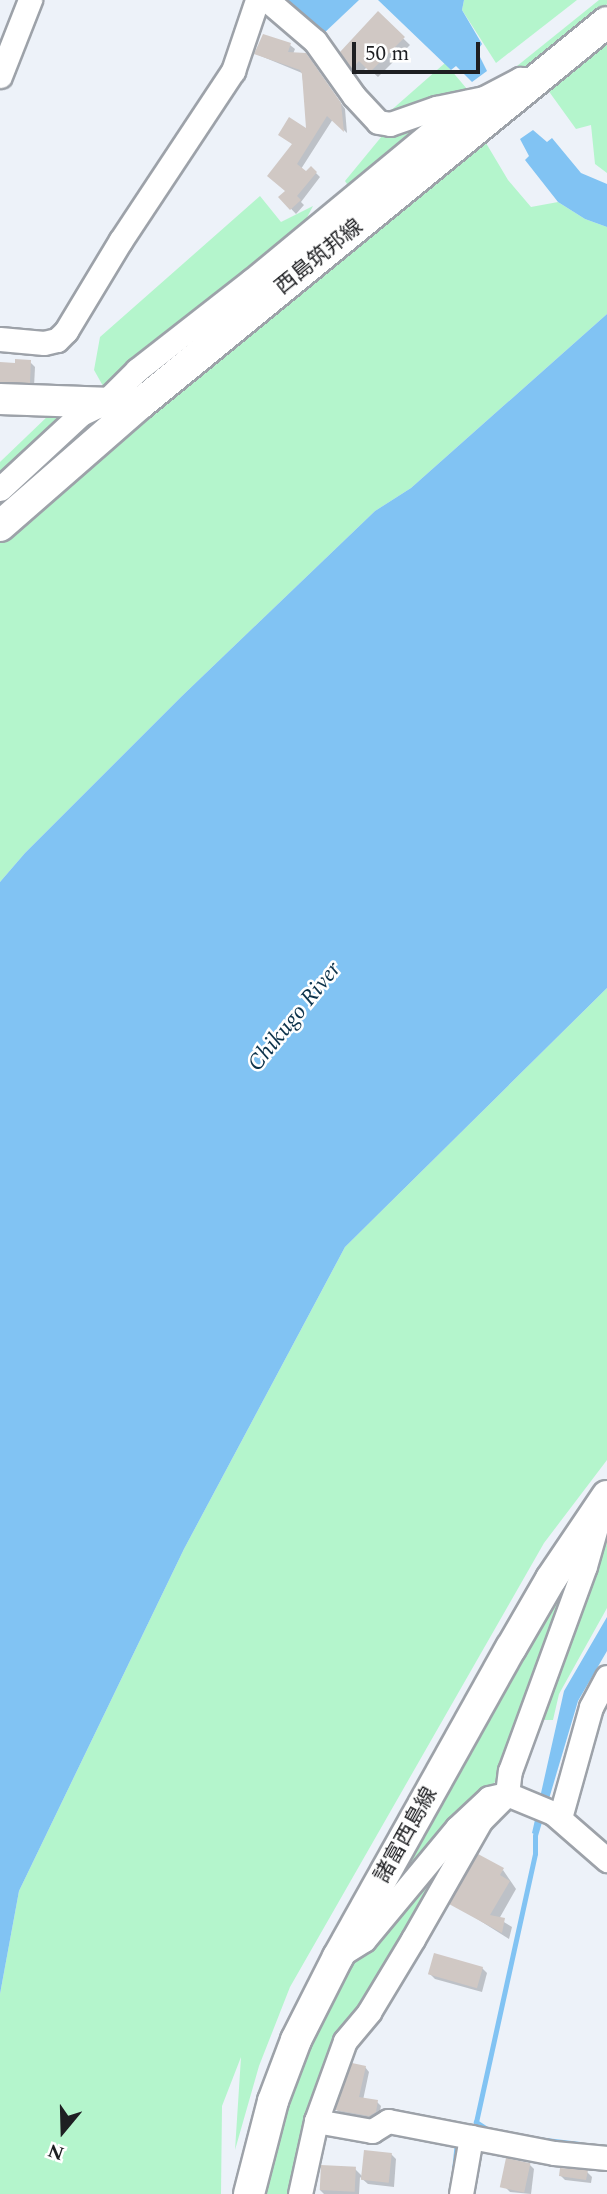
<!DOCTYPE html>
<html>
<head>
<meta charset="utf-8">
<style>
  body { margin:0 }
  #map { position:relative; width:607px; height:2194px; overflow:hidden; background:#edf2f9; font-family:Spectral,"Noto Sans JP",serif }
  div>[style] { position:absolute }
  .green>* { inset:0; background:#b4f5cc }
  .water>* { inset:0; background:#81c3f3 }
  .shadow>* { inset:0; background:#0003 }
  .stream>* { height:5px; margin:-2.5px; padding:0 2.5px; transform-origin:2.5px; border-radius:2.5px; background:#81c3f3 }
  .building>* { inset:0; background:#d0c8c4; transform-origin:0 0 }
  .roads { filter:drop-shadow(2px 0 #9da2a9) drop-shadow(-2px 0 #9da2a9) drop-shadow(0 2px #9da2a9) drop-shadow(0 -2px #9da2a9) }
  .minor>* { height:23px; margin:-11.5px; padding:0 11.5px; transform-origin:11.5px; border-radius:11.5px; background:#fff }
  .major>* { height:30px; margin:-15px; padding:0 15px; transform-origin:15px; border-radius:15px; background:#fff }
  span { translate:-50% -50%; white-space:nowrap; text-align:center; line-height:1.15; -webkit-text-stroke:5px #fff; paint-order:stroke }
  .street-label { font-size:21px; color:#1e1f22 }
  .water-label { font-size:23px; color:#0d334b; font-style:italic }
  .north { position:absolute; left:28px; top:2096px; width:70px; height:70px; -webkit-text-stroke:5px #fff; paint-order:stroke; rotate:199deg; font-size:19px; font-weight:700; line-height:28px; text-align:center; color:#1e1f22 }
  .north::after { content:''; display:block; margin:auto; width:24px; height:32px; background:#1e1f22; clip-path:polygon(50% 0,100% 100%,50% 72%,0 100%) }
  .scale { position:absolute; left:352px; top:42px; width:128px; height:32px; box-sizing:border-box; border:4px solid #1e1f22; border-top:0; padding-left:9px; font-size:21px; line-height:24px; white-space:nowrap; color:#1e1f22; -webkit-text-stroke:5px #fff; paint-order:stroke }
</style>
</head>
<body>
<div id="map">
  <div class="green">
    <div style="clip-path:polygon(464px 0,577px 0,496px 63px,462px 10px)"></div>
    <div style="clip-path:polygon(599px 0,607px 0,607px 4px,503px 85px,487px 90px)"></div>
    <div style="clip-path:polygon(607px 38px,607px 173px,595px 164px,591px 125px,576px 129px,545px 86px)"></div>
    <div style="clip-path:polygon(445px 63px,467px 89px,404px 113px,388px 113px)"></div>
    <div style="clip-path:polygon(440px 116px,352px 191px,345px 181px,382px 136px)"></div>
    <div style="clip-path:polygon(483px 138px,508px 180px,531px 207px,558px 202px,585px 219px,607px 227px,607px 314px,411px 488px,375px 511px,182px 696px,25px 853px,0 882px,0 542px)"></div>
    <div style="clip-path:polygon(260px 196px,281px 222px,313px 206px,302px 227px,103px 386px,94px 370px,100px 337px)"></div>
    <div style="clip-path:polygon(50px 414px,72px 414px,0 483px,0 462px)"></div>
    <div style="clip-path:polygon(86px 418px,105px 421px,0 511px,0 501px)"></div>
    <div style="clip-path:polygon(607px 988px,607px 1460px,544px 1543px,290px 1987px,259px 2066px,235px 2150px,241px 2057px,222px 2106px,221px 2194px,0 2194px,0 1994px,19px 1891px,184px 1549px,345px 1247px)"></div>
    <div style="clip-path:polygon(607px 1538px,607px 1608px,559px 1694px,553px 1720px,535px 1720px)"></div>
    <div style="clip-path:polygon(576px 1570px,494px 1784px,451px 1819px,371px 1919px)"></div>
    <div style="clip-path:polygon(474px 1824px,363px 2006px,293px 2194px,262px 2194px,277px 2127px,303px 2053px,339px 1977px)"></div>
  </div>
  <div class="water">
    <div style="clip-path:polygon(288px 0,359px 0,322px 35px)"></div>
    <div style="clip-path:polygon(378px 0,464px 0,462px 10px,482px 44px,477px 51px,487px 71px,472px 82px,456px 66px,451px 70px)"></div>
    <div style="clip-path:polygon(533px 130px,547px 142px,552px 138px,581px 173px,607px 184px,607px 227px,585px 219px,558px 202px,525px 160px,529px 156px,520px 139px)"></div>
    <div style="clip-path:polygon(607px 314px,607px 988px,345px 1247px,184px 1549px,19px 1891px,0 1994px,0 882px,25px 853px,182px 696px,375px 511px,411px 488px)"></div>
    <div style="clip-path:polygon(607px 1617px,607px 1651px,578px 1701px,538px 1836px,532px 1833px,564px 1691px)"></div>
  </div>
  <div class="shadow">
    <div style="clip-path:polygon(378px 14px,410px 45px,378px 77px,367px 67px,360px 74px,353px 68px)"></div>
    <div style="clip-path:polygon(290px 45px,295px 49px,293px 54px,310px 59px,345px 109px,347px 133px,333px 119px,301px 169px,306px 173px,311px 168px,320px 177px,301px 202px,304px 205px,296px 214px,280px 197px,287px 191px,294px 145px,280px 135px,309px 131px,302px 73px,256px 54px)"></div>
    <div style="clip-path:polygon(30px 362px,35px 367px,34px 387px,0 386px,0 364px)"></div>
    <div style="clip-path:polygon(503px 1870px,516px 1889px,499px 1919px,512px 1927px,509px 1939px,452px 1903px)"></div>
    <div style="clip-path:polygon(482px 1968px,487px 1973px,482px 1992px,435px 1979px,430px 1974px)"></div>
    <div style="clip-path:polygon(365px 2067px,369px 2072px,363px 2100px,377px 2102px,381px 2106px,379px 2116px,374px 2120px,341px 2114px,337px 2110px)"></div>
    <div style="clip-path:polygon(391px 2154px,396px 2159px,394px 2187px,368px 2184px,360px 2177px,359px 2194px,324px 2194px,320px 2190px,355px 2169px,363px 2177px)"></div>
    <div style="clip-path:polygon(529px 2164px,534px 2169px,531px 2194px,510px 2192px,505px 2187px)"></div>
    <div style="clip-path:polygon(587px 2172px,592px 2177px,591px 2183px,565px 2180px,560px 2175px)"></div>
  </div>
  <div class="stream">
    <div style="left:490px;top:2131px;width:17px;rotate:-147deg"></div>
    <div style="left:476px;top:2122px;width:275px;rotate:-77.6deg"></div>
    <div style="left:535px;top:1853px;width:18px;rotate:-90deg"></div>
    <div style="left:537px;top:2139px;width:43px;rotate:6.6deg"></div>
    <div style="left:454px;top:2170px;width:27px;rotate:-84deg"></div>
  </div>
  <div class="building">
    <div style="clip-path:polygon(378px 11px,405px 37px,370px 72px,359px 61px,352px 69px,340px 52px)"></div>
    <div style="clip-path:polygon(263px 34px,291px 43px,288px 52px,306px 53px,341px 103px,344px 132px,327px 116px,297px 164px,306px 171px,311px 166px,317px 172px,297px 196px,301px 200px,290px 210px,278px 197px,285px 191px,267px 176px,292px 144px,278px 135px,289px 117px,306px 128px,302px 74px,300px 70px,254px 54px)"></div>
    <div style="clip-path:polygon(15px 359px,31px 360px,30px 383px,0 382px,0 362px,15px 363px)"></div>
    <div style="clip-path:polygon(478px 1854px,504px 1868px,500px 1875px,510px 1881px,490px 1915px,505px 1918px,502px 1933px,449px 1904px)"></div>
    <div style="left:434px;top:1953px;width:51px;height:22px;rotate:16deg"></div>
    <div style="clip-path:polygon(352px 2063px,366px 2066px,359px 2097px,378px 2100px,376px 2112px,369px 2116px,335px 2110px)"></div>
    <div style="left:364px;top:2150px;width:28px;height:30px;rotate:6deg"></div>
    <div style="left:506px;top:2158px;width:25px;height:30px;rotate:12deg"></div>
    <div style="left:321px;top:2165px;width:35px;height:25px;rotate:3deg"></div>
    <div style="clip-path:polygon(560px 2168px,588px 2170px,586px 2180px,559px 2176px)"></div>
  </div>
  <div class="roads">
    <div class="minor">
      <div style="left:267px;top:0;width:63px;rotate:40.5deg"></div>
      <div style="left:315px;top:41px;width:67px;rotate:54.7deg"></div>
      <div style="left:354px;top:96px;width:35px;rotate:47deg"></div>
      <div style="left:378px;top:122px;width:12px;rotate:9deg"></div>
      <div style="left:390px;top:124px;width:49px;rotate:-19.2deg"></div>
      <div style="left:436px;top:108px;width:49px;rotate:-11.8deg"></div>
      <div style="left:484px;top:98px;width:41px;rotate:-27.8deg"></div>
      <div style="left:520px;top:79px;width:12px"></div>
      <div style="left:0;top:76px;width:82px;rotate:-68.5deg"></div>
      <div style="left:0;top:339px;width:44px;rotate:5.2deg"></div>
      <div style="left:44px;top:343px;width:13px;rotate:-13deg"></div>
      <div style="left:57px;top:340px;width:13px;rotate:-45deg"></div>
      <div style="left:66px;top:331px;width:106px;rotate:-58.9deg"></div>
      <div style="left:121px;top:240px;width:203px;rotate:-56.5deg"></div>
      <div style="left:233px;top:71px;width:75px;rotate:-71.3deg"></div>
      <div style="left:0;top:489px;width:110px;rotate:-42.8deg"></div>
      <div style="left:81px;top:414px;width:25px;rotate:-26deg"></div>
      <div style="left:104px;top:403px;width:47px;rotate:-45deg"></div>
      <div style="left:137px;top:370px;width:145px;rotate:-38deg"></div>
      <div style="left:251px;top:281px;width:281px;rotate:-39.6deg"></div>
      <div style="left:560px;top:1818px;width:115px;rotate:-74.4deg"></div>
      <div style="left:591px;top:1707px;width:34px;rotate:-62deg"></div>
      <div style="left:343px;top:1953px;width:25px;rotate:-32deg"></div>
      <div style="left:364px;top:1940px;width:146px;rotate:-50.3deg"></div>
      <div style="left:457px;top:1828px;width:44px;rotate:-43.2deg"></div>
      <div style="left:489px;top:1798px;width:18px;rotate:-13deg"></div>
      <div style="left:507px;top:1794px;width:50px;rotate:22.4deg"></div>
      <div style="left:553px;top:1813px;width:72px;rotate:41deg"></div>
      <div style="left:316px;top:2121px;width:57px;rotate:10.1deg"></div>
      <div style="left:372px;top:2131px;width:19px;rotate:-32deg"></div>
      <div style="left:388px;top:2121px;width:169px;rotate:10.9deg"></div>
      <div style="left:554px;top:2153px;width:53px;rotate:5.4deg"></div>
      <div style="left:300px;top:2194px;width:75px;rotate:-77.6deg"></div>
      <div style="left:316px;top:2121px;width:85px;rotate:-70.1deg"></div>
      <div style="left:345px;top:2041px;width:38px;rotate:-50deg"></div>
      <div style="left:369px;top:2012px;width:85px;rotate:-58.9deg"></div>
      <div style="left:413px;top:1939px;width:137px;rotate:-60.3deg"></div>
      <div style="left:481px;top:1820px;width:37px;rotate:-45deg"></div>
      <div style="left:507px;top:1794px;width:23px;rotate:-83deg"></div>
      <div style="left:510px;top:1771px;width:218px;rotate:-69.9deg"></div>
      <div style="left:585px;top:1566px;width:48px;rotate:-74.2deg"></div>
      <div style="left:461px;top:2194px;width:58px;rotate:-80deg"></div>
    </div>
    <div class="major">
      <div style="left:0;top:399px;width:140px;rotate:2deg"></div>
      <div style="left:0;top:526px;width:186px;rotate:-41.1deg"></div>
      <div style="left:140px;top:404px;width:603px;rotate:-39.28deg"></div>
      <div style="left:249px;top:2194px;width:96px;rotate:-75.5deg"></div>
      <div style="left:273px;top:2101px;width:65px;rotate:-69.3deg"></div>
      <div style="left:296px;top:2040px;width:93px;rotate:-63.2deg"></div>
      <div style="left:338px;top:1957px;width:354px;rotate:-60.8deg"></div>
      <div style="left:511px;top:1648px;width:80px;rotate:-59.9deg"></div>
      <div style="left:551px;top:1579px;width:100px;rotate:-56deg"></div>
    </div>
  </div>
  <div class="street-label">
    <span style="left:319px;top:257px;rotate:-39deg">西島筑邦線</span>
    <span style="left:406px;top:1835px;rotate:-61deg">諸富西島線</span>
  </div>
  <div class="water-label">
    <span style="left:295px;top:1017px;rotate:-51deg">Chikugo River</span>
  </div>
  <div class="north">N</div>
  <div class="scale">50 m</div>
</div>
</body>
</html>
